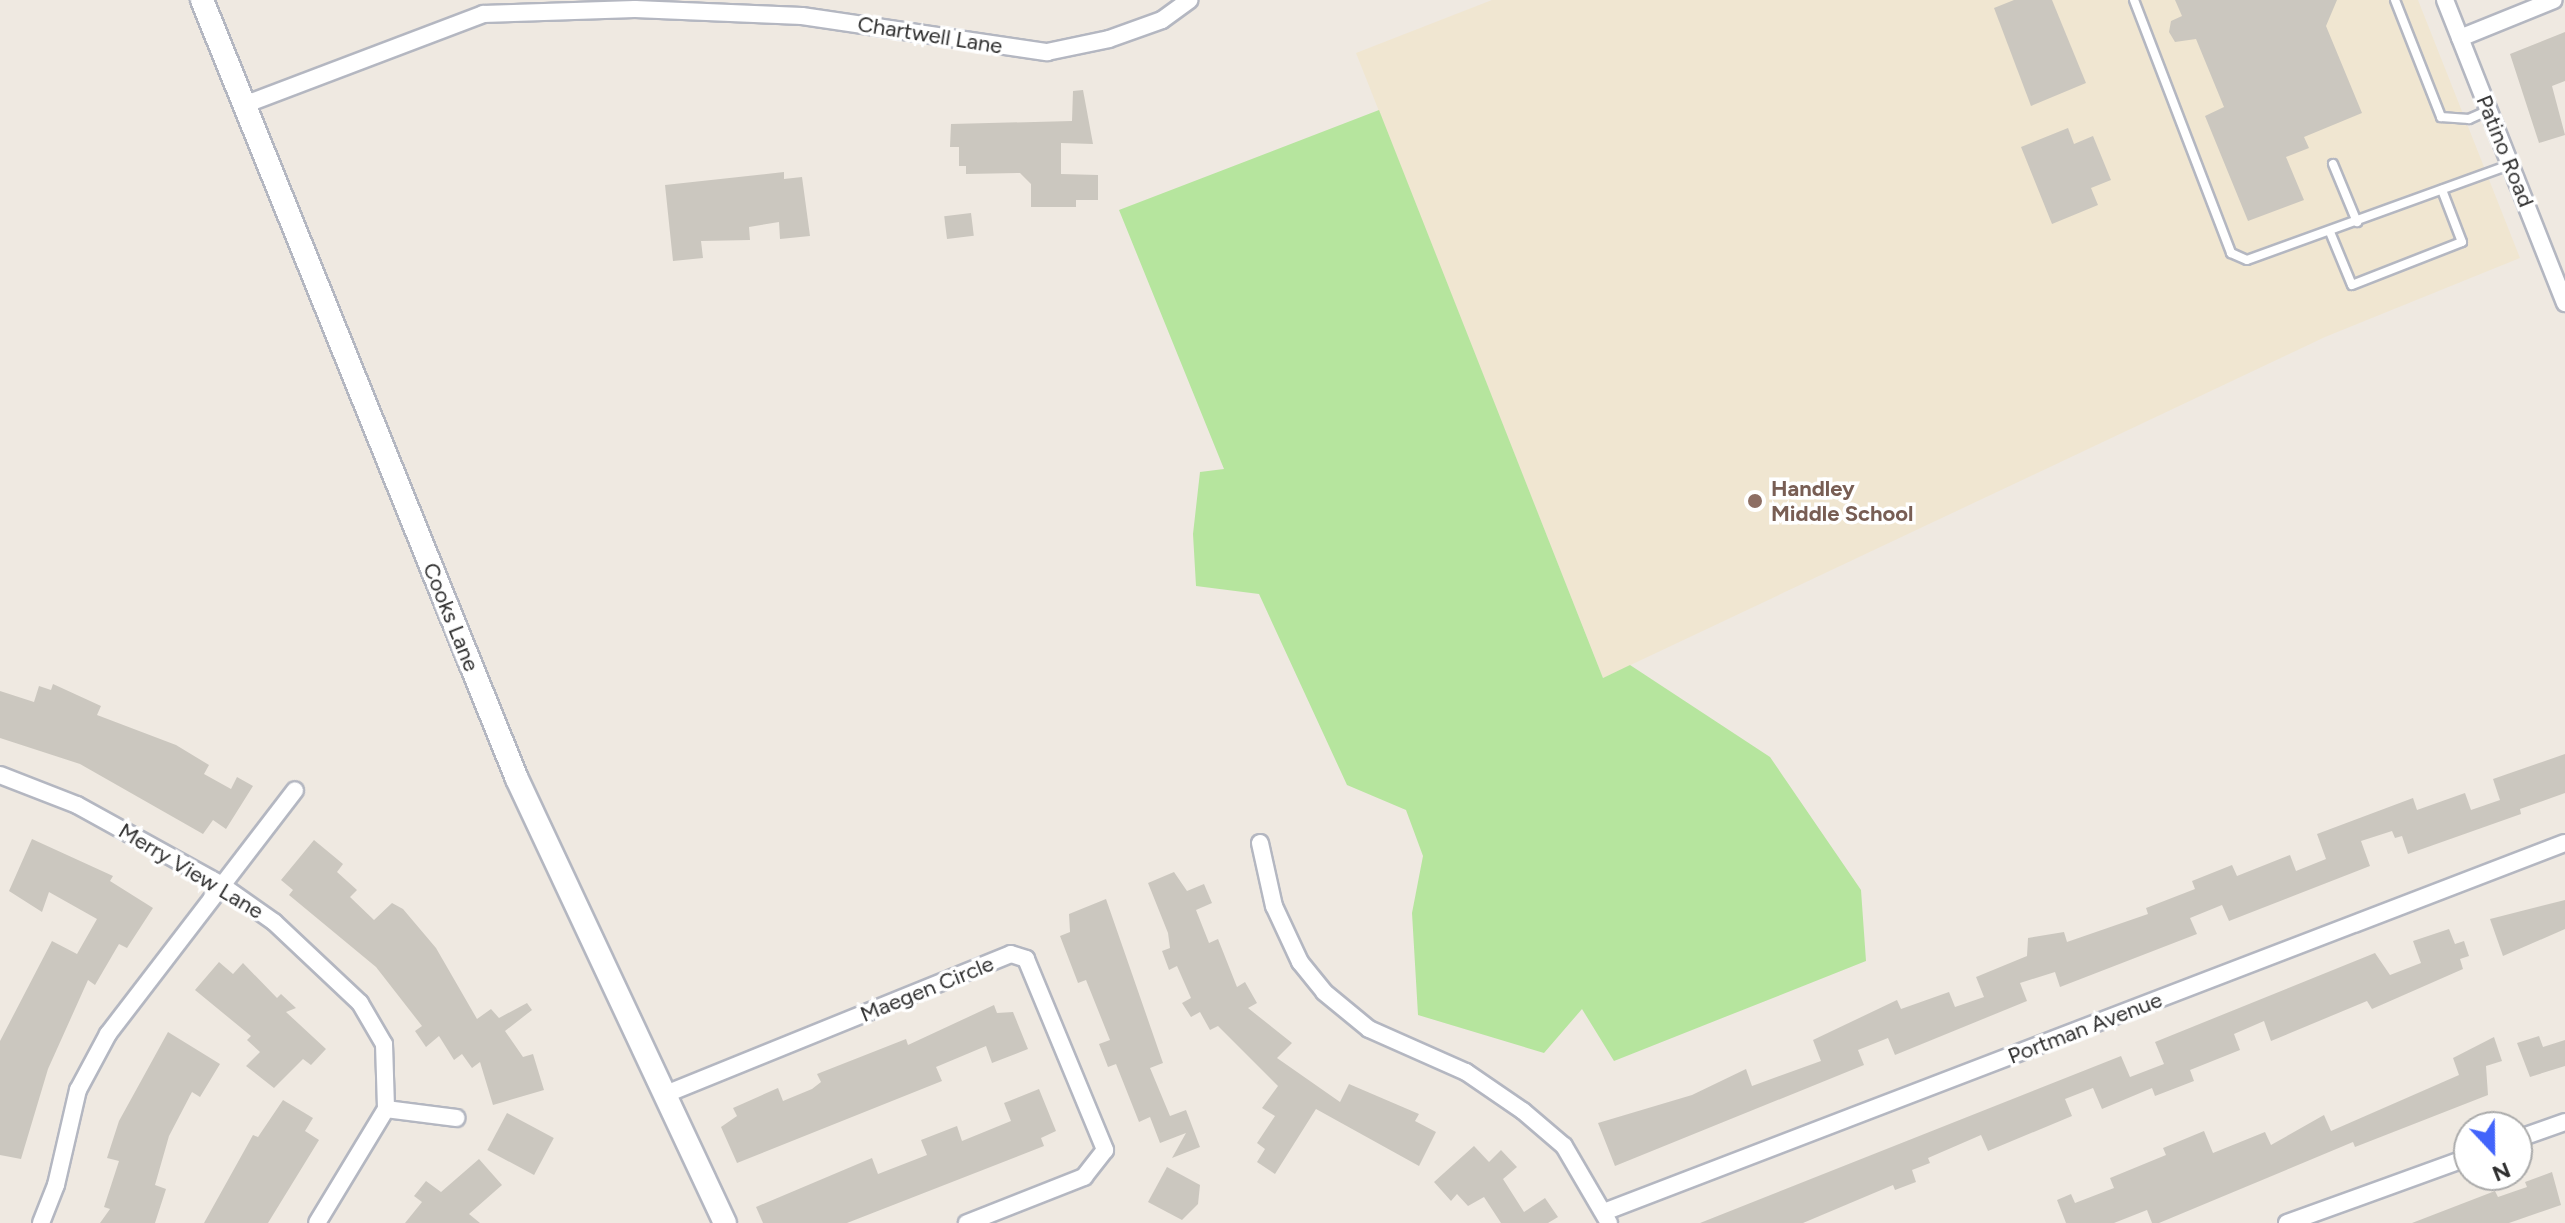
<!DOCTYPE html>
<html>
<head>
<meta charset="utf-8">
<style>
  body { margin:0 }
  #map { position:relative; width:2565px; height:1223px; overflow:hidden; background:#efe9e1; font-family:Figtree,sans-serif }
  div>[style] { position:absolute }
  .education>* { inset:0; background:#f0e6d1 }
  .green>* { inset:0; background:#b6e59e }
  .building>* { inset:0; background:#cbc7bf; transform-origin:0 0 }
  .roads { filter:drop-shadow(2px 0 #b4b7c1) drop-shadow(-2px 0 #b4b7c1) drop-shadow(0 2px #b4b7c1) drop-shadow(0 -2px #b4b7c1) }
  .lane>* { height:8px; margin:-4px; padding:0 4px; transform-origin:4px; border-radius:4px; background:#fff }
  .street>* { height:16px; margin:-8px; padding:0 8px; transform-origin:8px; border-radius:8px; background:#fff }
  .secondary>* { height:22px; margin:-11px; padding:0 11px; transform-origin:11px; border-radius:11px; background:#fff }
  .dots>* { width:22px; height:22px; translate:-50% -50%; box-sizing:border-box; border:4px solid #fff; border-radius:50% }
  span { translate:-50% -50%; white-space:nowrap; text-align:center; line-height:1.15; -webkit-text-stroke:7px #fff; paint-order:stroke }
  .street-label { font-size:22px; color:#2e2e2e }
  .education-label { font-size:22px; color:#785e54; font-weight:700 }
  .left { translate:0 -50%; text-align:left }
  .north { position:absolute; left:2453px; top:1111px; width:80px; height:80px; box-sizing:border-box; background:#fff; border:2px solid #ababab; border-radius:50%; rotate:158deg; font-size:22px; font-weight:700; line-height:32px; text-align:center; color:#2e2e2e }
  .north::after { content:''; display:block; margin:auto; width:28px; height:36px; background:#4264fb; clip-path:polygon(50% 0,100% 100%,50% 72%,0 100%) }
</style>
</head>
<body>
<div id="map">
  <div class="education">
    <div style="clip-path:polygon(1492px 0,2418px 0,2520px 258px,2325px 337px,1603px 678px,1356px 53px)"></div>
  </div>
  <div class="green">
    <div style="clip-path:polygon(1379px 110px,1603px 678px,1630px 665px,1770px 757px,1861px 890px,1866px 961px,1614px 1061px,1582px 1009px,1544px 1053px,1418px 1015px,1412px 913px,1423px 856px,1406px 810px,1347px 785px,1259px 594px,1196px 586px,1193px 534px,1200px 472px,1224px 469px,1119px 210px)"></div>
  </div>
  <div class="building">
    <div style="clip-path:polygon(2014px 0,2052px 0,2086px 83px,2031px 106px,1994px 8px)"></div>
    <div style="clip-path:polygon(2175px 0,2337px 0,2326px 26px,2362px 113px,2304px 137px,2309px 148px,2286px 157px,2304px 200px,2248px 221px,2205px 116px,2224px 107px,2196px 39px,2175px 42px,2169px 32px,2171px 21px,2182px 16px)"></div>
    <div style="clip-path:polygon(2565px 32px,2565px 81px,2552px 86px,2565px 135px,2539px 143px,2510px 54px)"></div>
    <div style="clip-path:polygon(1083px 90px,1093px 144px,1061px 143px,1061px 174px,1098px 175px,1098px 200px,1076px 200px,1076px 207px,1031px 207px,1031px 184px,1020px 173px,966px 174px,966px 166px,959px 166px,959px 147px,950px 147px,951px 124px,1072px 121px,1073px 91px)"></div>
    <div style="clip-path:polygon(2068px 128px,2074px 144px,2093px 136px,2111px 180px,2091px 188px,2098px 205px,2052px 224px,2021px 147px)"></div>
    <div style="clip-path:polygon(784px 172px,784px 179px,802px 177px,810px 236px,780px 239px,779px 222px,749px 227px,750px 240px,701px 241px,703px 258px,673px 261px,665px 185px)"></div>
    <div style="left:971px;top:213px;width:23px;height:27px;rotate:83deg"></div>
    <div style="clip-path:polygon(53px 684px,101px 706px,97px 715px,176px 745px,209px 765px,204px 774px,231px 789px,237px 777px,253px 786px,226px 829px,213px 820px,203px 834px,80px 764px,0 738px,0 691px,34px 702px,39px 686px,51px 690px)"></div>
    <div style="clip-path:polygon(2565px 754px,2565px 793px,2520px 809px,2521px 814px,2408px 854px,2402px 836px,2395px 838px,2392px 831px,2361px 841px,2370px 866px,2229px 921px,2222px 905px,2190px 918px,2197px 934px,2060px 987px,2055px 972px,2020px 983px,2027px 1001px,1895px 1055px,1888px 1038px,1858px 1050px,1864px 1065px,1615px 1166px,1598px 1123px,1692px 1095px,1746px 1069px,1752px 1086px,1821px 1061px,1813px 1040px,1897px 1000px,1901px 1009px,1949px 992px,1955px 1007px,1984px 997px,1976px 977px,2027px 956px,2028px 938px,2064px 932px,2067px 942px,2148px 914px,2146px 908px,2195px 889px,2192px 881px,2232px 865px,2237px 876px,2290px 855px,2296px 871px,2326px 859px,2317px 834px,2413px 798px,2417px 810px,2465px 793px,2471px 810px,2500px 800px,2493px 779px)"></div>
    <div style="clip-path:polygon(32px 839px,113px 876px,110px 881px,153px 908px,127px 948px,119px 944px,95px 985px,88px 980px,48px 1069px,21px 1159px,0 1155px,0 1041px,52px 941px,77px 954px,97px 919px,49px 892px,42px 912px,9px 891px)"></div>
    <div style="clip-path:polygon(314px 840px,343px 864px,337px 872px,357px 890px,350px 897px,374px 920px,392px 903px,403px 909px,436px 948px,477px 1019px,491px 1009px,499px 1018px,527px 1003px,532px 1010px,505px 1031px,523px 1057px,533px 1054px,544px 1090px,493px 1105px,480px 1062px,472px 1068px,462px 1054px,454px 1060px,439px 1036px,426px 1047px,415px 1031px,422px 1026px,376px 967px,289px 895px,293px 890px,281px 880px)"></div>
    <div style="clip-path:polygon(1174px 872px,1187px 891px,1204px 884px,1212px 903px,1196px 910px,1209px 943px,1218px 939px,1237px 987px,1245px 982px,1257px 1003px,1248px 1008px,1292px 1043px,1277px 1058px,1340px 1102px,1349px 1084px,1419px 1114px,1415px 1121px,1436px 1132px,1419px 1166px,1316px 1109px,1275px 1174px,1257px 1162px,1265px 1149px,1257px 1143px,1275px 1116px,1262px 1108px,1278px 1086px,1218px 1026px,1210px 1030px,1200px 1012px,1191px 1017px,1182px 1003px,1191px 998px,1177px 966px,1169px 970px,1162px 951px,1170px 948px,1168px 933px,1148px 883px)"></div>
    <div style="clip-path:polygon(1106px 899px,1163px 1063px,1150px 1068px,1170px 1116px,1186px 1110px,1200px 1147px,1172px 1158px,1186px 1133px,1160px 1143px,1150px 1117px,1139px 1122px,1116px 1064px,1108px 1067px,1099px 1044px,1110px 1040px,1086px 980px,1078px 983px,1060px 936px,1070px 932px,1069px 914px)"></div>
    <div style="clip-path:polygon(2565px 900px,2565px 929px,2503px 956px,2490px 919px)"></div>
    <div style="clip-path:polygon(2449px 929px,2455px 944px,2464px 941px,2469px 956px,2460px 959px,2463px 969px,2372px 1009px,2367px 1001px,2271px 1041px,2264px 1021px,2234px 1034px,2240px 1050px,2190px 1070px,2194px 1081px,2155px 1096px,2152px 1088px,2102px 1109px,2093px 1088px,2065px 1099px,2072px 1116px,1988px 1151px,1981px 1135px,1928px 1158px,1930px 1163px,1912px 1170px,1916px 1182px,1895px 1190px,1893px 1185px,1803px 1223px,1700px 1223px,2121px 1056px,2130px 1077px,2164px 1064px,2155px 1042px,2375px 953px,2390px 975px,2421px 963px,2413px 941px)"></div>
    <div style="clip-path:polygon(219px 962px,233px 974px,243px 963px,277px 998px,281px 994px,296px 1008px,286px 1012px,326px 1049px,311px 1065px,303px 1059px,274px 1088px,246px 1066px,260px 1052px,247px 1040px,251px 1036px,195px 990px)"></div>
    <div style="clip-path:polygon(994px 1005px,997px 1013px,1013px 1012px,1028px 1049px,992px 1063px,986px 1046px,936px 1067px,942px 1081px,737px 1163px,721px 1127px,737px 1116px,733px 1108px,778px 1088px,783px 1101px,812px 1089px,821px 1082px,817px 1074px,906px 1039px,908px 1045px)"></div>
    <div style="clip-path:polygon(168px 1032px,220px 1064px,200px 1097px,192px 1092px,169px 1136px,155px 1185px,166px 1189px,155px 1223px,100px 1223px,110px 1209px,104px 1207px,119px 1161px,107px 1158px,119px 1121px)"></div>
    <div style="clip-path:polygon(2539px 1036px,2543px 1047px,2565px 1040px,2565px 1066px,2530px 1077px,2517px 1043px)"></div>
    <div style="clip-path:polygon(2494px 1037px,2502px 1061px,2486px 1066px,2488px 1095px,2355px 1147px,2353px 1142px,2159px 1223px,2152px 1223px,2147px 1210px,2114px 1223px,2066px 1223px,2057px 1200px,2071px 1194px,2075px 1203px,2114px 1188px,2110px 1178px,2166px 1155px,2163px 1148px,2204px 1131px,2213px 1153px,2265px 1132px,2271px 1145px,2324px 1115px,2331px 1131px,2459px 1075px,2453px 1058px)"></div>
    <div style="clip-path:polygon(1039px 1089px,1056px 1131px,1041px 1138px,1044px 1146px,847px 1223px,763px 1223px,756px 1207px,872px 1158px,878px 1174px,927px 1155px,921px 1140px,957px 1126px,962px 1141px,1011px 1121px,1004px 1103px)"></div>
    <div style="clip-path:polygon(283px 1100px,313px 1118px,305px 1131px,319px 1140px,268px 1223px,204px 1223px,253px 1135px,258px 1137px)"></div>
    <div style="left:507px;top:1113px;width:53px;height:42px;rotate:28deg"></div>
    <div style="clip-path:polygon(1474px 1146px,1489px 1162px,1501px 1150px,1517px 1167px,1503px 1179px,1524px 1212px,1545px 1198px,1558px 1217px,1548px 1223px,1501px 1223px,1484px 1197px,1468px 1206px,1457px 1194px,1451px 1201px,1434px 1182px)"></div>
    <div style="clip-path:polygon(479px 1159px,502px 1185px,469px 1214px,480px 1223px,405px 1223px,422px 1202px,414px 1196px,426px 1181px,441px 1192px)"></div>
    <div style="clip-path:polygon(1167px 1167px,1200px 1185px,1198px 1204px,1182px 1220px,1148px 1202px)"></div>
    <div style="clip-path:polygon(2552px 1172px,2561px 1205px,2509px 1223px,2412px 1223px,2495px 1191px,2498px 1197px,2527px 1187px,2525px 1182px)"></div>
  </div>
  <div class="roads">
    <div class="lane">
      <div style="left:2134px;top:0;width:271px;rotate:69deg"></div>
      <div style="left:2231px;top:253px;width:17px;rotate:24deg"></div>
      <div style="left:2247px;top:260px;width:279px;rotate:-19.9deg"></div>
      <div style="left:2395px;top:0;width:126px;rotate:68.5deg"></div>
      <div style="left:2441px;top:117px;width:28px;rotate:4deg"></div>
      <div style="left:2469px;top:119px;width:22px;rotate:-24deg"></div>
      <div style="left:2333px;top:164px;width:63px;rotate:67.5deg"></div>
      <div style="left:2330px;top:232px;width:57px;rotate:67.5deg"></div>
      <div style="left:2352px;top:285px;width:118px;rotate:-21.4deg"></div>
      <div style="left:2462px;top:242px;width:56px;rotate:-111deg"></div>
    </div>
    <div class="street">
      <div style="left:2445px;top:0;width:326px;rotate:68.4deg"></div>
      <div style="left:2460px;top:38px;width:101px;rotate:-22deg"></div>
      <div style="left:244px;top:105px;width:256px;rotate:-20.8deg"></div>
      <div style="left:483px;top:14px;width:152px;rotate:-1.9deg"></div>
      <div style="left:635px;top:9px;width:167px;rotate:2.4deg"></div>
      <div style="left:802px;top:16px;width:248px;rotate:8.4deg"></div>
      <div style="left:1047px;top:52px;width:63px;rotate:-11.8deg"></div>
      <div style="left:1109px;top:39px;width:56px;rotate:-19.7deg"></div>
      <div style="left:1162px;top:20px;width:34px;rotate:-36deg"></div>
      <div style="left:0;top:775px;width:83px;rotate:21.3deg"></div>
      <div style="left:77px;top:805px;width:163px;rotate:28.9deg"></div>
      <div style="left:220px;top:884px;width:66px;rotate:35.1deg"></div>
      <div style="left:274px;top:922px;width:118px;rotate:43.3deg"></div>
      <div style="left:360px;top:1003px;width:48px;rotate:59.7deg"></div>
      <div style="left:384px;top:1044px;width:65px;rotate:88.2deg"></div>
      <div style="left:386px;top:1109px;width:133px;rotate:121.2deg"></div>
      <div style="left:1260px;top:843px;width:65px;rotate:77.5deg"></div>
      <div style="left:1274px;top:906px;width:62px;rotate:65.1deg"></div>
      <div style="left:1300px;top:962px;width:38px;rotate:51deg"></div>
      <div style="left:1324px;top:992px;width:58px;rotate:39.4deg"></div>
      <div style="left:1369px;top:1029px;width:106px;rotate:23.9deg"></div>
      <div style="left:1466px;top:1072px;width:69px;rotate:34.4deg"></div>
      <div style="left:1523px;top:1111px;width:54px;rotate:40.5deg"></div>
      <div style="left:1564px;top:1146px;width:89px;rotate:59.7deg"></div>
      <div style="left:666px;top:1094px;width:372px;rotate:-22.1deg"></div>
      <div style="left:1011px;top:954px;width:16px;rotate:18deg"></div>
      <div style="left:1026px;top:959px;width:207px;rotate:67.5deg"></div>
      <div style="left:1105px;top:1150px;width:34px;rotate:128deg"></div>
      <div style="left:1084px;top:1177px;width:126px;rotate:158.5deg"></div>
      <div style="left:386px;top:1109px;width:71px;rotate:7.3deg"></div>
      <div style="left:2517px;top:1139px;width:51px;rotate:-19.5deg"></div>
      <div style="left:1604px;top:1212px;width:1029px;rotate:-21.01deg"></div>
      <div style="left:41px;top:1223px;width:41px;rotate:-68.5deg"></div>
      <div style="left:56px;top:1185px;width:98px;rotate:-77deg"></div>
      <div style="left:78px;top:1090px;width:64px;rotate:-61.8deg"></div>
      <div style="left:108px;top:1034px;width:307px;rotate:-52.5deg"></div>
      <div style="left:2287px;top:1223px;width:194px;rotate:-19.9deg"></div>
    </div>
    <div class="secondary">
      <div style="left:202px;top:0;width:840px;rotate:67.98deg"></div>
      <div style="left:517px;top:779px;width:490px;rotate:64.9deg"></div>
    </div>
  </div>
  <div class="dots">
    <div style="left:1755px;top:501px;background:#8d6e63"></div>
  </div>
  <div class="street-label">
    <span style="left:930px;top:35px;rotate:9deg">Chartwell Lane</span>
    <span style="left:2505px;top:151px;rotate:68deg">Patino Road</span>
    <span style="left:451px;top:617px;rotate:68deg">Cooks Lane</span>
    <span style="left:191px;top:871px;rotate:31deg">Merry View Lane</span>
    <span style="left:927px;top:989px;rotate:-22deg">Maegen Circle</span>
    <span style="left:2085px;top:1028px;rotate:-21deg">Portman Avenue</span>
  </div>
  <div class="education-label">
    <span class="left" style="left:1771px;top:501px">Handley<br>Middle School</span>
  </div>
  <div class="north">N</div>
</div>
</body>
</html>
